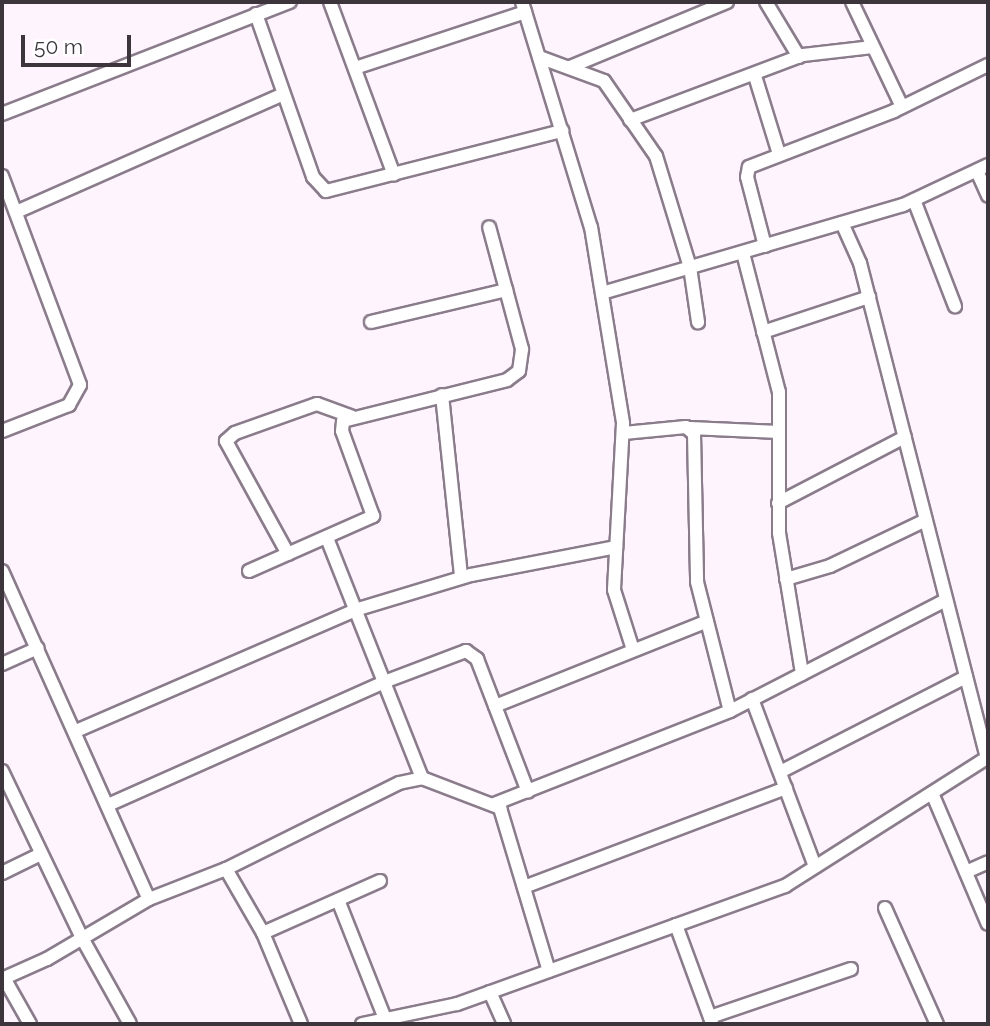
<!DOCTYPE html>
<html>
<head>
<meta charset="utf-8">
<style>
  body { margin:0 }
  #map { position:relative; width:990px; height:1026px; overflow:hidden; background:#fef4fe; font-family:Raleway,sans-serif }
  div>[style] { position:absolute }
  .roads { filter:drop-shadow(2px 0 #8a7c8b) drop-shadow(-2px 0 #8a7c8b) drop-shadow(0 2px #8a7c8b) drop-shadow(0 -2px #8a7c8b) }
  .street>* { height:12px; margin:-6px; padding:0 6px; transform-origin:6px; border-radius:6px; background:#fff }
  span { translate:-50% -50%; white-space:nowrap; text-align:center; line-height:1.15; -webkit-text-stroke:5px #fff; paint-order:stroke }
  .frame { position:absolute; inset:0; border:4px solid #3c363c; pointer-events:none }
  .scale { position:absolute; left:21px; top:35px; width:110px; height:32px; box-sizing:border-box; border:4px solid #3c363c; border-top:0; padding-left:9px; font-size:21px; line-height:24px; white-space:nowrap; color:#3c363c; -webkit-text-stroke:5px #fff; paint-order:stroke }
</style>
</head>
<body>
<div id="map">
  <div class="roads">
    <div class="street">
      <div style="left:330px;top:2px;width:184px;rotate:69.7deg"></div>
      <div style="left:522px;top:2px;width:235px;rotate:73deg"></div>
      <div style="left:591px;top:227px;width:199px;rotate:80.7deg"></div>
      <div style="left:623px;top:423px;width:167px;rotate:93.1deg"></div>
      <div style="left:614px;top:590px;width:63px;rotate:72.4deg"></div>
      <div style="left:766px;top:2px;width:64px;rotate:59deg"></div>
      <div style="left:852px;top:2px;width:116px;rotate:64.5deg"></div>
      <div style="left:256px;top:14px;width:173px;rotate:70.7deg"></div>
      <div style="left:313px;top:177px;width:19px;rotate:47deg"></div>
      <div style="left:326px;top:191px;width:244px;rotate:-14.3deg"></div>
      <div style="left:539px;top:57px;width:69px;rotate:20.3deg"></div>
      <div style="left:604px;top:81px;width:91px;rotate:55.3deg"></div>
      <div style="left:656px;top:156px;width:116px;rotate:73deg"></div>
      <div style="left:690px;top:267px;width:56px;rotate:81.7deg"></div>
      <div style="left:570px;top:67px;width:170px;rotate:-22.5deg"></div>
      <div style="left:355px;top:68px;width:179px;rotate:-18.2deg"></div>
      <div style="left:755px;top:76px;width:82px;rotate:72.9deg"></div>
      <div style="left:2px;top:114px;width:309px;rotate:-21.3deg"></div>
      <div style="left:630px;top:120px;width:185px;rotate:-20.6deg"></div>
      <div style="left:803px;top:55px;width:70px;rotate:-6.5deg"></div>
      <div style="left:977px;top:171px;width:27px;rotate:66deg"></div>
      <div style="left:2px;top:176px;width:223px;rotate:69.5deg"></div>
      <div style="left:80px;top:385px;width:23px;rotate:119deg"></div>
      <div style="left:69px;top:405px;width:72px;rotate:158.8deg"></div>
      <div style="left:914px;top:200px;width:114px;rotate:68.9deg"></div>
      <div style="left:16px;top:212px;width:292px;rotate:-23.8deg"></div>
      <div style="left:842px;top:223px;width:44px;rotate:65.8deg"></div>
      <div style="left:860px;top:263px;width:511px;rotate:75.61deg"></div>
      <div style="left:765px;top:246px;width:71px;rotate:-104.6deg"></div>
      <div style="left:747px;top:177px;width:10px;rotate:-79deg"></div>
      <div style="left:749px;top:167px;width:155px;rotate:-21.1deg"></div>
      <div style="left:894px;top:111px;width:105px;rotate:-26.1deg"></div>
      <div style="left:743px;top:253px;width:144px;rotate:75.5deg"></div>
      <div style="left:779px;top:392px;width:141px;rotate:90deg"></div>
      <div style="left:779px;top:533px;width:143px;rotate:80.7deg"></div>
      <div style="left:602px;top:293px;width:314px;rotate:-16.3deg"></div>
      <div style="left:903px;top:205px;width:94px;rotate:-25.2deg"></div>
      <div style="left:371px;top:322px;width:139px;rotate:-13.3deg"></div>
      <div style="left:763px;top:332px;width:112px;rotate:-18.3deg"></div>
      <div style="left:442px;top:395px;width:183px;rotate:84deg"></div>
      <div style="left:690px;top:428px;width:89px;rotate:2.6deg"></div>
      <div style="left:624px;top:433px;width:62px;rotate:-5.5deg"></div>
      <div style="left:686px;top:427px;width:11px;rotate:41deg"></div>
      <div style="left:694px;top:434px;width:148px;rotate:88.8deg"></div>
      <div style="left:697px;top:582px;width:133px;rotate:75.7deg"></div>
      <div style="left:778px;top:503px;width:143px;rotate:-27.5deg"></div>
      <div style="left:327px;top:538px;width:258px;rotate:68.4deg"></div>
      <div style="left:288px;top:554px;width:129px;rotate:-118.8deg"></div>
      <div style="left:226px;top:441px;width:12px;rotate:-42deg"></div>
      <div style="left:235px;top:433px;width:87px;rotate:-19.5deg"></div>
      <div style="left:317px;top:404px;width:37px;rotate:20deg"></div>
      <div style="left:2px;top:571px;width:359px;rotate:65.9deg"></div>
      <div style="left:249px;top:571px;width:136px;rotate:-23.9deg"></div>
      <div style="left:373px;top:516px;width:90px;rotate:-110deg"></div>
      <div style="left:342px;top:431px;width:10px;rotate:-84deg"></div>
      <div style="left:343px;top:421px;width:169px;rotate:-14deg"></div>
      <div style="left:507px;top:380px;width:15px;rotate:-37deg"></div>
      <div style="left:519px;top:371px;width:22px;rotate:-82deg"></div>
      <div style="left:522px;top:349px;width:126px;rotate:-105.1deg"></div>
      <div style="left:786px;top:579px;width:46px;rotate:-16.5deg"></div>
      <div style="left:830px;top:566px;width:106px;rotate:-25.6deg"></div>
      <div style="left:2px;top:664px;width:39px;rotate:-24deg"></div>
      <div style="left:752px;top:699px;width:179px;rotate:69.4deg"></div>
      <div style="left:495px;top:706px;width:228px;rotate:-21.8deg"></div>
      <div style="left:76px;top:731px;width:304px;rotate:-23.4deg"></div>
      <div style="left:355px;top:610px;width:121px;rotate:-16.8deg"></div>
      <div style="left:471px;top:575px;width:148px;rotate:-10.9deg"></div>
      <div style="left:2px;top:771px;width:185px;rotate:64.4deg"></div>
      <div style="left:82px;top:938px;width:98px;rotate:60.8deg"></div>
      <div style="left:780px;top:772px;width:209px;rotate:-27.1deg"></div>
      <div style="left:932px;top:793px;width:142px;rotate:66.9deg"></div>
      <div style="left:494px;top:804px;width:254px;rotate:-21.5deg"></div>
      <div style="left:730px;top:711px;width:243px;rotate:-27.2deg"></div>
      <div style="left:108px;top:805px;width:302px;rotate:-24deg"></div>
      <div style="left:384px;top:682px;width:88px;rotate:-20.7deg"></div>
      <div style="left:466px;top:651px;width:14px;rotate:36deg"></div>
      <div style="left:477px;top:659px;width:142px;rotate:69deg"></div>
      <div style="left:226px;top:869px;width:74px;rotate:60deg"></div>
      <div style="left:263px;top:933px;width:99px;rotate:67.3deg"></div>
      <div style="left:966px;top:872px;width:24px;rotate:-24deg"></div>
      <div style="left:2px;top:873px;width:43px;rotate:-26deg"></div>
      <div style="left:524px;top:887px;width:280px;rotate:-20.7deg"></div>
      <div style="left:338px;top:900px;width:128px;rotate:68.4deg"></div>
      <div style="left:885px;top:908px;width:127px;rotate:65.9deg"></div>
      <div style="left:676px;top:925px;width:104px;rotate:69.8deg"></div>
      <div style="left:263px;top:933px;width:128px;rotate:-24deg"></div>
      <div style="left:4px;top:978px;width:53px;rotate:60.5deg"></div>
      <div style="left:2px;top:979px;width:49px;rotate:-24deg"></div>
      <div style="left:47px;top:959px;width:118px;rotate:-30.5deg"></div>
      <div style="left:149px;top:899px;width:83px;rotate:-21.3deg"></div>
      <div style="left:226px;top:869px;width:193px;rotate:-26.4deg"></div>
      <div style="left:399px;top:783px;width:24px;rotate:-12deg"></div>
      <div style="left:422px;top:778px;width:84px;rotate:21deg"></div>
      <div style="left:500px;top:808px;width:170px;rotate:73.3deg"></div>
      <div style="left:490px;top:992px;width:35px;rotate:66deg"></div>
      <div style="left:710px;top:1017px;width:149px;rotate:-18.8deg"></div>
      <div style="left:362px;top:1024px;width:97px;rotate:-11.9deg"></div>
      <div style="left:457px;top:1004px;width:349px;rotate:-19.8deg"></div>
      <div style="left:785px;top:886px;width:241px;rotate:-32.4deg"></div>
    </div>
  </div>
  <div class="frame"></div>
  <div class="scale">50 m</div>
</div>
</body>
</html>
